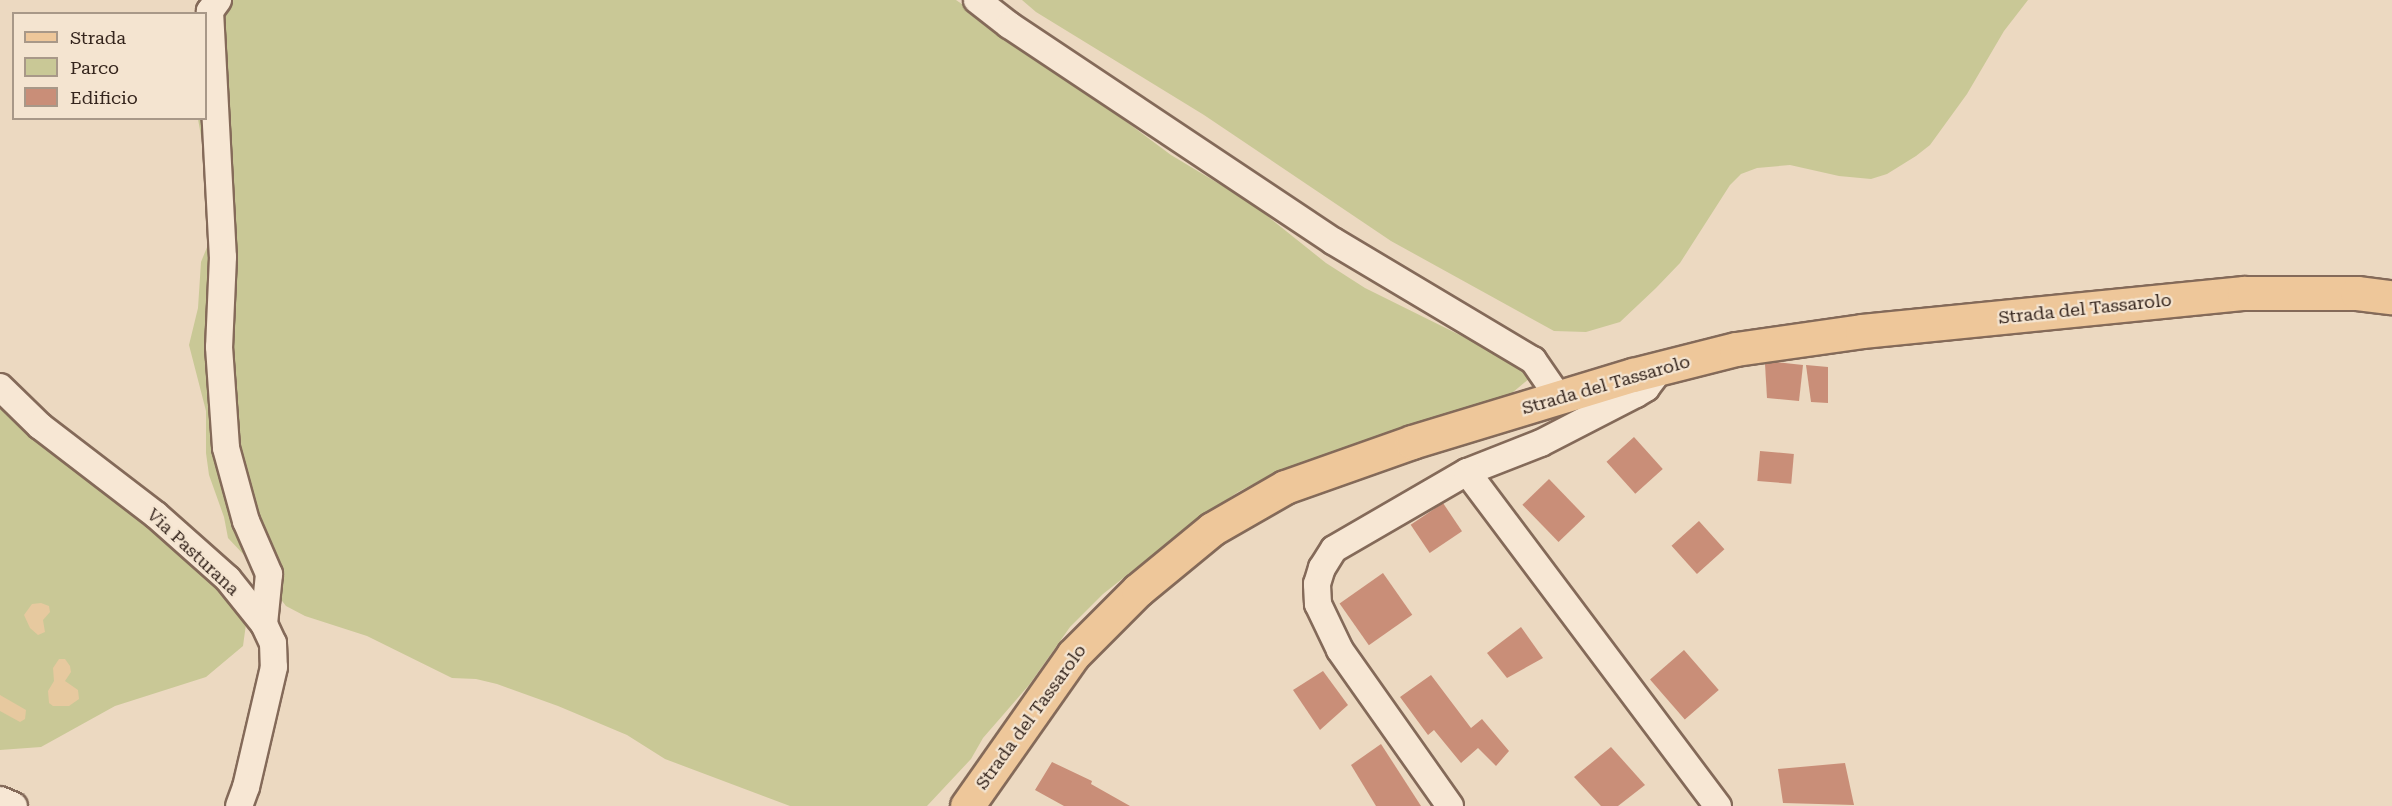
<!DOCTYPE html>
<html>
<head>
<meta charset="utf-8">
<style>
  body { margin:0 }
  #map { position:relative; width:2392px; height:806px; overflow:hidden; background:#ecd9c1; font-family:"Roboto Serif",serif }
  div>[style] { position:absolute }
  .green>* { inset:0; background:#c9c896 }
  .sand>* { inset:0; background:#e7c99f }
  .building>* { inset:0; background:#c98e78; transform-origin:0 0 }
  .roads { filter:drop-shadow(2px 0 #846a59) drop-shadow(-2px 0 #846a59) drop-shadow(0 2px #846a59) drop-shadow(0 -2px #846a59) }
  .minor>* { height:26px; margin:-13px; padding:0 13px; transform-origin:13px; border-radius:13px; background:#f7e7d4 }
  .major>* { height:33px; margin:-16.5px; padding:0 16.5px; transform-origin:16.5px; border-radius:16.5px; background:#eec79a }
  span { translate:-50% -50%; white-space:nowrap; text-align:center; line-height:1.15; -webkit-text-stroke:4.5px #f4e4d0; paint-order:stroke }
  .street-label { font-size:18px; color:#35251d }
  .legend { position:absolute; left:12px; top:12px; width:195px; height:108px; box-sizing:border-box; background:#f4e4d0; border:2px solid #a89888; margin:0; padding:8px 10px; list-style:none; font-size:18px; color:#35251d }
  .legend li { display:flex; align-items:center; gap:12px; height:30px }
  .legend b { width:30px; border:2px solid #a89888 }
</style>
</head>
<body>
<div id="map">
  <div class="green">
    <div style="clip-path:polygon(211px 0,956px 0,1050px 65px,1171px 155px,1251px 203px,1326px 263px,1365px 288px,1492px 351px,1512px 363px,1530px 378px,1512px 393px,1492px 404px,1320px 461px,1277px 472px,1238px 492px,1198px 519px,1103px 594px,1070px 627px,1029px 685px,983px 738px,971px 759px,927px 806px,790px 806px,665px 759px,627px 735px,558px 706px,497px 684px,476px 679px,452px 678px,367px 636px,305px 616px,286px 606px,259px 571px,228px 538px,224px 517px,209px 475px,206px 453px,206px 411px,189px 345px,198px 308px,201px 262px,218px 220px,220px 177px,201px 136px,198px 119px,206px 118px)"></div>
    <div style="clip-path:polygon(1022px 0,2028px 0,2004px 31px,1967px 94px,1930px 145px,1916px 156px,1887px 174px,1871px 179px,1839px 176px,1790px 165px,1757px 168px,1741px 174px,1730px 185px,1680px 263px,1656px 288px,1620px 322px,1586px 332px,1554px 331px,1391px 241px,1204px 115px,1036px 12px)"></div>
    <div style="clip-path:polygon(0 399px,189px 555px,241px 609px,246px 624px,243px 646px,206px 677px,115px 706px,41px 747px,0 750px)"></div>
  </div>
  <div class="sand">
    <div style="clip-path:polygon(41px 603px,49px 606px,50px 612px,43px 620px,45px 632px,38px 635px,30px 628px,24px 615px,32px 604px)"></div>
    <div style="clip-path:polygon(59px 659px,65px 659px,70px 666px,71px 672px,65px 681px,78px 690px,79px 699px,69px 706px,53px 706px,49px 703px,48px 691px,54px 681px,53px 668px)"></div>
    <div style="clip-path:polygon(0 695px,26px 710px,25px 719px,20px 722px,0 711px)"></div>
  </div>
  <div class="building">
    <div style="clip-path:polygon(1775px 362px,1803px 365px,1799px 401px,1767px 398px,1765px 364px)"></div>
    <div style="clip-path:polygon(1806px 365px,1828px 367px,1828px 403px,1811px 402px)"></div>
    <div style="left:1634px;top:437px;width:43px;height:37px;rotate:48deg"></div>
    <div style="left:1760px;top:451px;width:34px;height:30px;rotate:5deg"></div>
    <div style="left:1549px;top:479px;width:52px;height:37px;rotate:46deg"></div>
    <div style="left:1443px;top:503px;width:34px;height:39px;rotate:56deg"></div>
    <div style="left:1699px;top:521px;width:38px;height:37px;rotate:48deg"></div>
    <div style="left:1383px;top:573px;width:51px;height:53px;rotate:55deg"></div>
    <div style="clip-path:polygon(1521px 627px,1543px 658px,1507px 678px,1487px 653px)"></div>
    <div style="left:1684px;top:650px;width:53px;height:45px;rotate:49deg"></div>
    <div style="clip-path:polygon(1323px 671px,1348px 705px,1320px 730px,1293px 690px)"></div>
    <div style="clip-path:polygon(1431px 675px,1471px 728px,1482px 719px,1509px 751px,1496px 766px,1478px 748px,1461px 763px,1434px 730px,1428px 735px,1400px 697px)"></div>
    <div style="clip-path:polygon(1381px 744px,1421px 806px,1376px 806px,1351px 765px)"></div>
    <div style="clip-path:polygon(1611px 747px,1645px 785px,1618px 806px,1601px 806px,1574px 777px)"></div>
    <div style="clip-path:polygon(1052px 762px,1092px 781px,1091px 784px,1130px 806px,1064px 806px,1035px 790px)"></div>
    <div style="clip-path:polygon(1845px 763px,1854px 805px,1783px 803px,1778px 769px)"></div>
  </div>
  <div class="roads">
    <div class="minor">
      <div style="left:218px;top:0;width:14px;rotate:126deg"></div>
      <div style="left:210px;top:11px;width:246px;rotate:87deg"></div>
      <div style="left:223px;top:257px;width:90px;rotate:92.5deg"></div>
      <div style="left:219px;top:347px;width:101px;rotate:86deg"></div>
      <div style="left:226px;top:448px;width:76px;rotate:74.7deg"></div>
      <div style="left:246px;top:521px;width:58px;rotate:66.5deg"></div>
      <div style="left:269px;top:574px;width:50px;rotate:95.7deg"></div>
      <div style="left:977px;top:0;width:41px;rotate:38deg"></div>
      <div style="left:1009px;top:25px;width:389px;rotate:33.7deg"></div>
      <div style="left:1333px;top:241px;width:233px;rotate:30.8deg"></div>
      <div style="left:1533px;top:360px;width:46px;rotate:55.6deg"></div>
      <div style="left:0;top:387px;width:56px;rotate:44.3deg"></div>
      <div style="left:40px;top:426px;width:146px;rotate:37.5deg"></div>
      <div style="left:156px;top:515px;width:96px;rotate:41.6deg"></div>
      <div style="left:228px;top:579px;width:58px;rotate:51.3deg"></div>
      <div style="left:264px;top:624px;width:21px;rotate:65deg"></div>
      <div style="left:273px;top:643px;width:24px;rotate:88deg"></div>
      <div style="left:274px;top:667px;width:123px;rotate:103.1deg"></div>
      <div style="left:246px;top:787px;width:20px;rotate:110deg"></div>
      <div style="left:1467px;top:472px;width:79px;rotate:-21.4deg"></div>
      <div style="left:1541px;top:443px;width:107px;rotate:-27.3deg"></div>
      <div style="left:1636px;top:394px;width:12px;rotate:-31deg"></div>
      <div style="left:1646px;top:388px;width:26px;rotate:-53deg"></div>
      <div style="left:0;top:800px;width:15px;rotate:23deg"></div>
      <div style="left:1450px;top:806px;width:191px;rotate:-125.2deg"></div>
      <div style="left:1340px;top:650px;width:51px;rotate:-115.6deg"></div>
      <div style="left:1318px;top:604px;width:20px;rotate:-93deg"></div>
      <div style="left:1317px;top:584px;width:17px;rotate:-73deg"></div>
      <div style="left:1322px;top:568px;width:22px;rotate:-58deg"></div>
      <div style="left:1334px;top:549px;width:154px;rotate:-30.1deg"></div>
      <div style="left:1467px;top:472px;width:418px;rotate:53.1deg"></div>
    </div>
    <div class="major">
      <div style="left:967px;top:806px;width:184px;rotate:-54.9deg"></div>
      <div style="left:1073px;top:655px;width:92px;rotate:-45deg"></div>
      <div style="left:1138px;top:590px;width:96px;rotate:-39.5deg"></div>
      <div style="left:1212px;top:529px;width:84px;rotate:-29.9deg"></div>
      <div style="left:1285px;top:487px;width:135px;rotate:-19.5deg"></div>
      <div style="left:1412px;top:442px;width:231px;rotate:-16.9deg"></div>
      <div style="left:1633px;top:375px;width:106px;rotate:-14.2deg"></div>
      <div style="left:1736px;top:349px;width:127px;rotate:-8.1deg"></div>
      <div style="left:1862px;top:331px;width:384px;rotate:-5.7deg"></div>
      <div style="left:2244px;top:293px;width:113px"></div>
      <div style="left:2357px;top:293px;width:35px;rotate:7deg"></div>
    </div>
  </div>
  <div class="street-label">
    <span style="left:2085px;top:309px;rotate:-6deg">Strada del Tassarolo</span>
    <span style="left:1606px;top:385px;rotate:-16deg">Strada del Tassarolo</span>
    <span style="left:193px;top:552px;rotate:43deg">Via Pasturana</span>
    <span style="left:1031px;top:717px;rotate:-54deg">Strada del Tassarolo</span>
  </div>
  <ul class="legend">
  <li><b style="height:8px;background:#eec79a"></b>Strada</li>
  <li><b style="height:16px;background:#c9c896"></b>Parco</li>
  <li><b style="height:16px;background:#c98e78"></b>Edificio</li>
  </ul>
</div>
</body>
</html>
